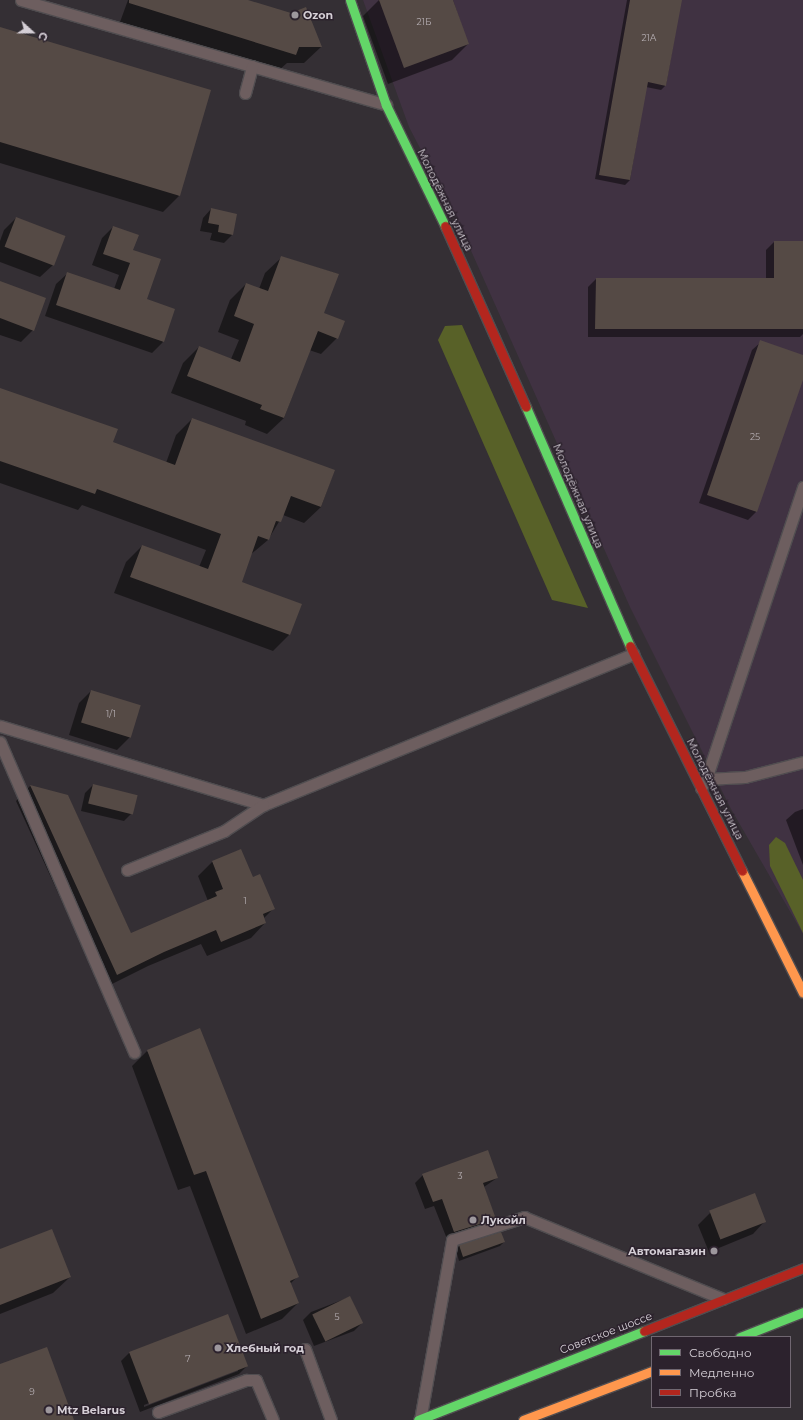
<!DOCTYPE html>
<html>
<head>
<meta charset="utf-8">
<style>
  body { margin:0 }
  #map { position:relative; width:803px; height:1420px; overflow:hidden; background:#342f34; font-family:Montserrat,sans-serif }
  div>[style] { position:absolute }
  .built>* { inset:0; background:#403242 }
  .forest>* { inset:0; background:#586128 }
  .shadow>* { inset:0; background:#0007 }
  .building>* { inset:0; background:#554a45; transform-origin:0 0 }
  .roads { filter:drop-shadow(1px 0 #504d50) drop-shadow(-1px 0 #504d50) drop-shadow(0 1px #504d50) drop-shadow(0 -1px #504d50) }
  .lane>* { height:11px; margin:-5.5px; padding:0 5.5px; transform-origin:5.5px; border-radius:5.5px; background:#6d5e5f }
  .fast>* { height:9px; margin:-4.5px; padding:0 4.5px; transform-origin:4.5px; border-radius:4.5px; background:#63d668 }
  .slow>* { height:9px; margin:-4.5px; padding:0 4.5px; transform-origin:4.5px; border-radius:4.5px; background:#ff974d }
  .jam>* { height:9px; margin:-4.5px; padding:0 4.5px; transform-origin:4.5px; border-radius:4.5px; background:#b3261e }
  .dots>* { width:11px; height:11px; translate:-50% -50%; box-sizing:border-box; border:2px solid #2c222d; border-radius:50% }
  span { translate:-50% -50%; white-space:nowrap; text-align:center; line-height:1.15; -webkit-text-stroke:3px #2c222d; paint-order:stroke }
  .number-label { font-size:9px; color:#b5aeb2 }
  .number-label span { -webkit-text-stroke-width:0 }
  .poi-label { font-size:11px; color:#d5cfd6; font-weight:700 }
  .left { translate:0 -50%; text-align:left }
  .right { translate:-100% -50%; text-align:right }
  .street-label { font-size:11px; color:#d5cfd6 }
  .legend { position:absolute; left:651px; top:1336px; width:140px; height:72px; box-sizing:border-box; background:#2c222d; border:1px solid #706771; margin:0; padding:5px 7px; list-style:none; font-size:12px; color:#d5cfd6 }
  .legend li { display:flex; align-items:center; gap:8px; height:20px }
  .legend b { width:20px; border:1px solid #706771 }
  .north { position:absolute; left:12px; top:12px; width:40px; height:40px; -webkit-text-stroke:3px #2c222d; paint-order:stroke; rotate:111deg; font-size:11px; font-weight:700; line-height:16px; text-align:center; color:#d5cfd6 }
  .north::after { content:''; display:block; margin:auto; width:14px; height:18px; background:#d5cfd6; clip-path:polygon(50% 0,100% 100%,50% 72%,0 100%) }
</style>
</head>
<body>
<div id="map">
  <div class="built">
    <div style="clip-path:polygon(363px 0,803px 0,803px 934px,731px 809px,630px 607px,456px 217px,409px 127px)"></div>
  </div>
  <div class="forest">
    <div style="clip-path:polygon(462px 325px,588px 608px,552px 600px,438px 340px,445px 326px)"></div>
    <div style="clip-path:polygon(776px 837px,785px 843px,803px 880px,803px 933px,770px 866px,769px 845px)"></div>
  </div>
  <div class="shadow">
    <div style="clip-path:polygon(128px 0,244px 0,321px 47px,304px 63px,287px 63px,278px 71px,120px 22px)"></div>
    <div style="clip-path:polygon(379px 0,453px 0,468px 44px,452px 60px,388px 84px,363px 16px)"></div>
    <div style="clip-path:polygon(627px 0,681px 0,666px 85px,661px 90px,646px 87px,630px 180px,625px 185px,595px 179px)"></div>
    <div style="clip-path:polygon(0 28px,179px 196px,163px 212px,0 163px)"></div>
    <div style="clip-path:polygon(211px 209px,232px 235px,224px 243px,210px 240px,212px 233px,200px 231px,203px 218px)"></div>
    <div style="clip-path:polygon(16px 218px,64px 236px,53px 265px,40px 277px,0 262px,0 241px,4px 230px)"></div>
    <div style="clip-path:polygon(113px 227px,132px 250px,146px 300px,163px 342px,152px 353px,45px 316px,56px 284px,68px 273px,114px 289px,119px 275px,92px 265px,102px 238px)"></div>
    <div style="clip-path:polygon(774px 242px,803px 242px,803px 334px,800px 337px,588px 337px,588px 287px,596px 279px,766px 279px,766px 250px)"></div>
    <div style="clip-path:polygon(282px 257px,338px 274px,323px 314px,337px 338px,321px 354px,309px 350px,284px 418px,267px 434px,245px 425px,246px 421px,171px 393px,183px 363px,199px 347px,231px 359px,239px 340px,218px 332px,230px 300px,246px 284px,259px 289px,265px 273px)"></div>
    <div style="clip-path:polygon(0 282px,33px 330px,21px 342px,0 335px)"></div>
    <div style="clip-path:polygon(761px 342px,803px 356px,803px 377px,756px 512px,748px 520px,699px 503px,752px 350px)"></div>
    <div style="clip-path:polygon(0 389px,112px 443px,166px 463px,176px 435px,192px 419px,334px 471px,321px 507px,304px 523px,283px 515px,268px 540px,250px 555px,240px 582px,300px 604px,289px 635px,273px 651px,114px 593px,126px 562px,142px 546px,199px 567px,206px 550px,82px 505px,78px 510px,0 483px)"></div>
    <div style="clip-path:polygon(91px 691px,130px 737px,117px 750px,69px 735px,79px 703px)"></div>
    <div style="clip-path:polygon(93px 785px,132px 813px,124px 821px,81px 811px,85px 793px)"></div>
    <div style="clip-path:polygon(30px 786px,68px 796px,131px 934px,208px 901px,198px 876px,212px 862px,240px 850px,252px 878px,273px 909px,263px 919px,265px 923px,251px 938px,207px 956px,201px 944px,148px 966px,102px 989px,16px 801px)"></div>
    <div style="clip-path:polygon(803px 809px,803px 865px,786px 820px,795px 812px)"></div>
    <div style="clip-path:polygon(147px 1051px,297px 1277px,290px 1284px,298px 1303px,282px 1319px,246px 1334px,190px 1186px,178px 1190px,132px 1066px)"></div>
    <div style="clip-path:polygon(423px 1175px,497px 1178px,484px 1187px,495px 1218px,488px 1226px,447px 1239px,434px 1206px,425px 1209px,415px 1183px)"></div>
    <div style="clip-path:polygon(711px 1212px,765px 1221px,753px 1234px,709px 1252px,698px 1225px)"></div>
    <div style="clip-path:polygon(500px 1233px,504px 1242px,500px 1246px,459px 1261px,456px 1250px,459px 1246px)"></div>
    <div style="clip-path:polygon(0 1250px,70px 1277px,53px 1293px,0 1314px)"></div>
    <div style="clip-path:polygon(350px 1297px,362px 1323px,354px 1331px,314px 1346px,303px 1320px,311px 1312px)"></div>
    <div style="clip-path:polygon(evenodd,228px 1316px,247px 1366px,239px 1374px,140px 1412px,121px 1361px,129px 1353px,228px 1316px,238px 1369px,238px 1371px,144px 1407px,144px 1405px,238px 1369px)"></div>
  </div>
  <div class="building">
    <div style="clip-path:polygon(129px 0,248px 0,291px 13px,306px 7px,322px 47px,299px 47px,296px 55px,129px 3px)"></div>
    <div style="clip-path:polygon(379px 0,453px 0,469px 44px,404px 68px)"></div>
    <div style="clip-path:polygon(630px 0,682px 0,666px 86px,648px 82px,630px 180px,599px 175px)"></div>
    <div style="clip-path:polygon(0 27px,211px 90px,180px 196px,0 142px)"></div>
    <div style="clip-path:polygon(211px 208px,237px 214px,233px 235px,218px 232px,219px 225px,208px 223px)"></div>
    <div style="left:16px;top:217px;width:53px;height:32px;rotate:21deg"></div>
    <div style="clip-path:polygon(113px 226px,139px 235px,133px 250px,161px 259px,147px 299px,175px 309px,164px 342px,56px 305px,67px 272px,120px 290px,130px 263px,103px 254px)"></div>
    <div style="clip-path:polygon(774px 241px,803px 241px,803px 329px,595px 329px,596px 278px,774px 278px)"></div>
    <div style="clip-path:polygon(281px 256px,339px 274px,324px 313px,345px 321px,338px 339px,318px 331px,284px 418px,260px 409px,262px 405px,187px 376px,199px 346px,240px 362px,254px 324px,234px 316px,246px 283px,268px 291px)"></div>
    <div style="clip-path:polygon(0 281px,46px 298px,34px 331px,0 318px)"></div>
    <div style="clip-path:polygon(760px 340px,803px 355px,803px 380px,757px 512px,707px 495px)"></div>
    <div style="clip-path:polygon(0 388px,118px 429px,113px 442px,175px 465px,192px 418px,335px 470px,321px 507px,291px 496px,281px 522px,276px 521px,269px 540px,258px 536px,242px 582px,302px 604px,290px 635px,130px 577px,142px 545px,208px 569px,221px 534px,97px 489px,95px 494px,0 461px)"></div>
    <div style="left:91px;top:690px;width:52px;height:34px;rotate:17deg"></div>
    <div style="left:93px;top:784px;width:46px;height:20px;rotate:14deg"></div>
    <div style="clip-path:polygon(30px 785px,68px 795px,131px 933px,217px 896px,215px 892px,223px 889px,212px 861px,241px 849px,253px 877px,260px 874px,275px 909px,263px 914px,266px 923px,221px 942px,216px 930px,164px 952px,117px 975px)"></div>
    <div style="clip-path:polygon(200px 1028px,299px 1277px,290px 1281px,299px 1303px,261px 1319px,206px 1171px,194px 1175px,147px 1050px)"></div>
    <div style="clip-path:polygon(488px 1150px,498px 1178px,483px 1183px,496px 1219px,454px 1232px,442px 1199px,433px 1202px,422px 1174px)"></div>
    <div style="left:755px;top:1193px;width:31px;height:49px;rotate:69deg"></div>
    <div style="clip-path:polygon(52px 1229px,71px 1277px,0 1305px,0 1249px)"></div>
    <div style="clip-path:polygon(501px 1232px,505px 1242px,463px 1257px,459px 1245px)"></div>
    <div style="left:350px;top:1296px;width:30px;height:42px;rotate:64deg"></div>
    <div style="left:228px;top:1314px;width:56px;height:106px;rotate:69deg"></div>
    <div style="clip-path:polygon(47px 1347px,74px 1420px,0 1420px,0 1364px)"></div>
  </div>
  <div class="roads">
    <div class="lane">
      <div style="left:21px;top:0;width:380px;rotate:16deg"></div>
      <div style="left:245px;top:93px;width:28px;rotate:-75deg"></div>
      <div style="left:0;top:726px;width:275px;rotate:16.7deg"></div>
      <div style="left:263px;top:805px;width:400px;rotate:-22.2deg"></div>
      <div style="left:0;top:742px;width:338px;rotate:66.6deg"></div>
      <div style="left:706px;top:779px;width:39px;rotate:-3deg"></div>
      <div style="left:745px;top:777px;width:60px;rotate:-14.5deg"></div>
      <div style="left:701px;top:788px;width:10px;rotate:-61deg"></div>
      <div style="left:706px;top:779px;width:308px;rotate:-71.6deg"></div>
      <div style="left:127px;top:870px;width:105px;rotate:-21.9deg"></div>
      <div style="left:224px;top:831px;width:47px;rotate:-33.7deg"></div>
      <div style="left:305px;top:1349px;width:76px;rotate:69.9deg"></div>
      <div style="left:158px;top:1412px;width:94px;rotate:-20deg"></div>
      <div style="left:246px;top:1380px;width:10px"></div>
      <div style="left:256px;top:1380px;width:43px;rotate:67deg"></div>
      <div style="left:420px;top:1420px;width:183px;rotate:-79.9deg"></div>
      <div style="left:452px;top:1240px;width:76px;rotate:-17.7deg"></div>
      <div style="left:524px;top:1217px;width:215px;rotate:22.4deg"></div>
    </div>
    <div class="fast">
      <div style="left:350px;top:0;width:111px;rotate:71.1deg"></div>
      <div style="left:386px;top:105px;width:135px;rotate:64deg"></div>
      <div style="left:526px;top:407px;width:261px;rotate:66.5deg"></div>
      <div style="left:740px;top:1337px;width:68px;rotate:-21.6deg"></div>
      <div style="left:418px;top:1420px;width:243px;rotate:-21.5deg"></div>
    </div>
    <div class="slow">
      <div style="left:742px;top:871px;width:136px;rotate:63.4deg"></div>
      <div style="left:523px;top:1420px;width:138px;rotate:-20.8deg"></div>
    </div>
    <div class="jam">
      <div style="left:445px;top:226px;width:198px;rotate:65.9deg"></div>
      <div style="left:630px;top:646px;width:251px;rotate:63.5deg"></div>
      <div style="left:644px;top:1331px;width:171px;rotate:-21.6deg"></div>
    </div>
  </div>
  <div class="dots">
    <div style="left:295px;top:15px;background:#9d979d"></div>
    <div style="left:473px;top:1220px;background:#9d979d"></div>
    <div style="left:714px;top:1251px;background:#9d979d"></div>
    <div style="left:218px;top:1348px;background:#9d979d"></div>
    <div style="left:49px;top:1410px;background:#9d979d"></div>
  </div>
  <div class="number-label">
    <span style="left:424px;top:22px">21Б</span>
    <span style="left:649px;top:38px">21А</span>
    <span style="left:755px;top:437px">25</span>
    <span style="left:111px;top:714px">1/1</span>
    <span style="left:245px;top:901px">1</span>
    <span style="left:460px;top:1176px">3</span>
    <span style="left:337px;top:1317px">5</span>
    <span style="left:188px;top:1359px">7</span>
    <span style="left:32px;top:1392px">9</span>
  </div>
  <div class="poi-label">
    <span class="left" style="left:303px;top:15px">Ozon</span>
    <span class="left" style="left:481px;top:1220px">Лукойл</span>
    <span class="right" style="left:706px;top:1251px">Автомагазин</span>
    <span class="left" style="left:226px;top:1348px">Хлебный год</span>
    <span class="left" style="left:57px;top:1410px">Mtz Belarus</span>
  </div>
  <div class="street-label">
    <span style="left:445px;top:200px;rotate:64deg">Молодёжная улица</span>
    <span style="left:578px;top:496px;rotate:67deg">Молодёжная улица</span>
    <span style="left:715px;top:789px;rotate:63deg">Молодёжная улица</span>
    <span style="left:606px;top:1333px;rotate:-21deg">Советское шоссе</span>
  </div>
  <ul class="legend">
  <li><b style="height:5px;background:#63d668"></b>Свободно</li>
  <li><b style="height:5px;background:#ff974d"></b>Медленно</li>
  <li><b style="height:5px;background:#b3261e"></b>Пробка</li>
  </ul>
  <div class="north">С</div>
</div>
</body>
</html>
